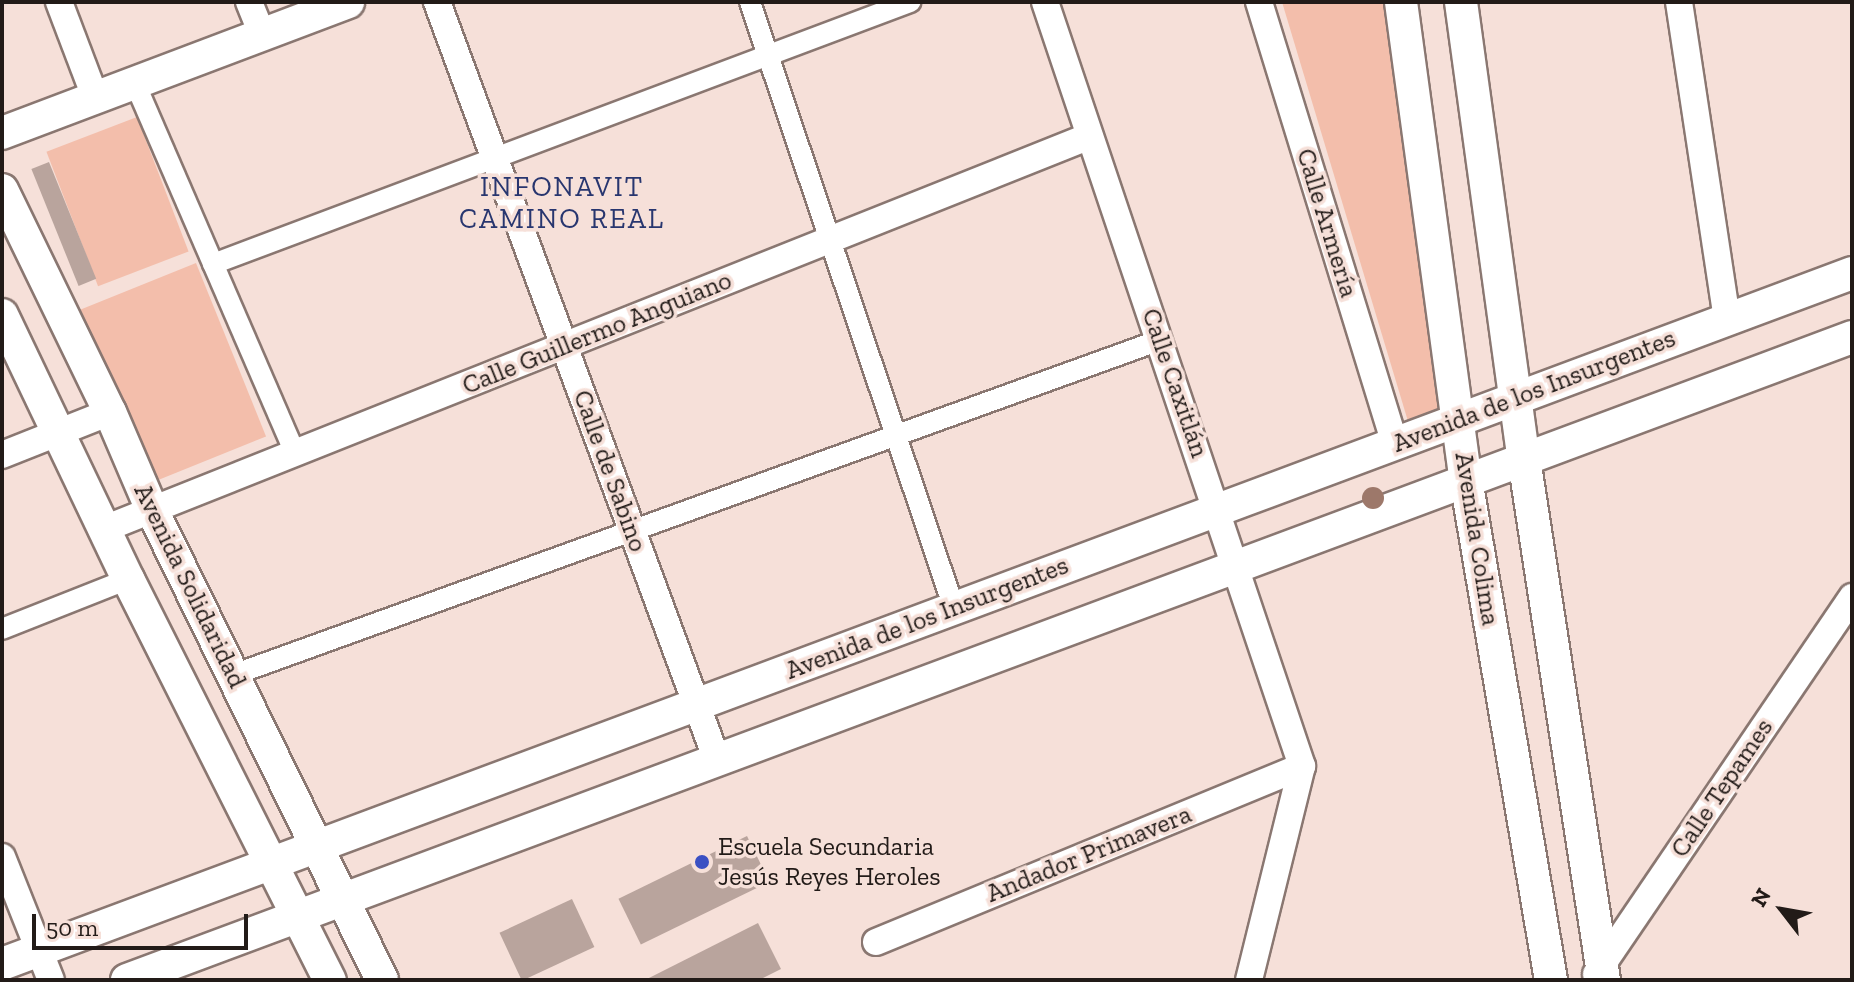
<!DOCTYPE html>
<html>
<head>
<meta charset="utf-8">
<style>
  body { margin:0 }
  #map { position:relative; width:1854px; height:982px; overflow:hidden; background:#f6e0d9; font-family:"Zilla Slab",serif }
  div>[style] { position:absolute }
  .green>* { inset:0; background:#f3beab; transform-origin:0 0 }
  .building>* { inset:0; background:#b9a49d; transform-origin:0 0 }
  .roads { filter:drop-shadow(2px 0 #8a7771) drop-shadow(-2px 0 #8a7771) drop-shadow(0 2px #8a7771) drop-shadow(0 -2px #8a7771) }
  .pedestrian>* { height:20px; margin:-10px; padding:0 10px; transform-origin:10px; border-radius:10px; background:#fff }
  .minor>* { height:26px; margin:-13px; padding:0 13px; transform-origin:13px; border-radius:13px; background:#fff }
  .tertiary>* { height:32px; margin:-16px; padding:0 16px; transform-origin:16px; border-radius:16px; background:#fff }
  .trees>* { width:22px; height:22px; margin:-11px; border-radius:50%; background:#9d786a }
  .dots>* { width:22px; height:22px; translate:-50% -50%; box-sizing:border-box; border:4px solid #f6e0d9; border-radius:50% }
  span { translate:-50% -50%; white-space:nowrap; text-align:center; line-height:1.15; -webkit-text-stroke:7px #f6e0d9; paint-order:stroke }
  .street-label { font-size:26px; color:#221b18 }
  .poi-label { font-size:26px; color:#221b18 }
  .left { translate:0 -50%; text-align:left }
  .neighbourhood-label { font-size:28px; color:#28366f; letter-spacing:2px }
  .frame { position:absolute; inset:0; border:4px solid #221b18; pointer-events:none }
  .north { position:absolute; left:1742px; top:870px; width:80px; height:80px; -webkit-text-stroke:6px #f6e0d9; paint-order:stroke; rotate:301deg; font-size:22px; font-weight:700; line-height:32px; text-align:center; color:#221b18 }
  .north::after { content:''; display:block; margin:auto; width:28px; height:36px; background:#221b18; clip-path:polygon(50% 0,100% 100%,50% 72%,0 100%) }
  .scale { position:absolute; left:32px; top:914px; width:216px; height:36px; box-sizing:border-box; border:4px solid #221b18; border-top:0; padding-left:10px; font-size:24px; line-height:28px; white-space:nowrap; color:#221b18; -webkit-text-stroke:6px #f6e0d9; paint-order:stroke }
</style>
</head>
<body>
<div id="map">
  <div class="green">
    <div style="clip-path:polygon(1282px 2px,1388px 2px,1448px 414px,1410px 428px)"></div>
    <div style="left:137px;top:117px;width:144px;height:97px;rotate:69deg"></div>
    <div style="left:196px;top:263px;width:187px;height:133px;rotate:68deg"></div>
  </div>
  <div class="building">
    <div style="left:49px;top:162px;width:126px;height:19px;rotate:68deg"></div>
    <div style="left:747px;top:836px;width:51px;height:143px;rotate:64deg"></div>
    <div style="left:572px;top:899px;width:53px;height:80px;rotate:65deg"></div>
    <div style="clip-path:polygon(758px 923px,781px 969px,759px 980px,645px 980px)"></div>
  </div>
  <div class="roads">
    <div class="pedestrian">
      <div style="left:750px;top:2px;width:639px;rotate:71.4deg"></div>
      <div style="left:134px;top:81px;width:405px;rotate:66.6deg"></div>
      <div style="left:213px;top:264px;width:745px;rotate:-20.6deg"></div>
      <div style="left:2px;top:629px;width:136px;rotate:-21.6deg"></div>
      <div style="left:233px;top:675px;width:986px;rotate:-19.87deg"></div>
    </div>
    <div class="minor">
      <div style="left:59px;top:2px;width:102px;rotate:69.2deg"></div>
      <div style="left:249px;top:2px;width:35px;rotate:68deg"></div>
      <div style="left:437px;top:2px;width:808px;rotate:69.73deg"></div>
      <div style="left:1045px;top:2px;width:806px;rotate:71.41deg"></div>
      <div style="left:1259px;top:2px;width:461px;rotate:72.9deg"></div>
      <div style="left:1679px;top:2px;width:321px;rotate:81.4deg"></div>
      <div style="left:2px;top:455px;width:116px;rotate:-21.7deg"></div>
      <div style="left:104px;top:529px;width:1061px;rotate:-21.73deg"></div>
      <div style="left:2px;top:857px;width:132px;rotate:68.3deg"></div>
      <div style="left:876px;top:942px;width:461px;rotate:-22.4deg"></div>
      <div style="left:1596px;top:974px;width:456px;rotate:-55.8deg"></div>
      <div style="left:1249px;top:980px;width:220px;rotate:-76.1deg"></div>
    </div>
    <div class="tertiary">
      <div style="left:1401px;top:2px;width:482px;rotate:82.3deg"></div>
      <div style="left:1466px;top:480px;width:507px;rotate:80.35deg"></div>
      <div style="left:1461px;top:2px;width:461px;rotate:82.2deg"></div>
      <div style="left:1524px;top:459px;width:527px;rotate:81.27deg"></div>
      <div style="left:2px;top:133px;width:370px;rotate:-20.7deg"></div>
      <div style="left:2px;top:190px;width:247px;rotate:64.1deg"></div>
      <div style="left:110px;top:412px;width:107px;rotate:66.8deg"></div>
      <div style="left:152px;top:510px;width:523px;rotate:63.92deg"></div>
      <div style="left:2px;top:315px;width:293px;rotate:64.5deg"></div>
      <div style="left:128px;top:579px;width:449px;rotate:63.3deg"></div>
      <div style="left:2px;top:964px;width:1975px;rotate:-20.48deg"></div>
      <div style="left:127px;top:980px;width:1841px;rotate:-20.44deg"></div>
    </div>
  </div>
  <div class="trees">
    <div style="left:1373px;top:498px"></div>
  </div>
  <div class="dots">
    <div style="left:702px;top:862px;background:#3b50c3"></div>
  </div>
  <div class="street-label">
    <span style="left:1327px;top:223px;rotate:73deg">Calle Armería</span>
    <span style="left:597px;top:333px;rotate:-22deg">Calle Guillermo Anguiano</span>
    <span style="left:1175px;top:383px;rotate:71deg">Calle Caxitlán</span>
    <span style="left:1534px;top:391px;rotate:-21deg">Avenida de los Insurgentes</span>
    <span style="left:610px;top:471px;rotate:70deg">Calle de Sabino</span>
    <span style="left:1477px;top:539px;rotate:81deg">Avenida Colima</span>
    <span style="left:190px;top:586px;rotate:64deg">Avenida Solidaridad</span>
    <span style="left:927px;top:618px;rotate:-21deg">Avenida de los Insurgentes</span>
    <span style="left:1722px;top:788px;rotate:-56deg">Calle Tepames</span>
    <span style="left:1089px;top:854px;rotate:-22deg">Andador Primavera</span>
  </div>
  <div class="poi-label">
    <span class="left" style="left:718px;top:862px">Escuela Secundaria<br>Jesús Reyes Heroles</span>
  </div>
  <div class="neighbourhood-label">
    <span style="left:562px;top:203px">INFONAVIT<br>CAMINO REAL</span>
  </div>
  <div class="frame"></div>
  <div class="north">N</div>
  <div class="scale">50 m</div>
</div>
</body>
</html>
